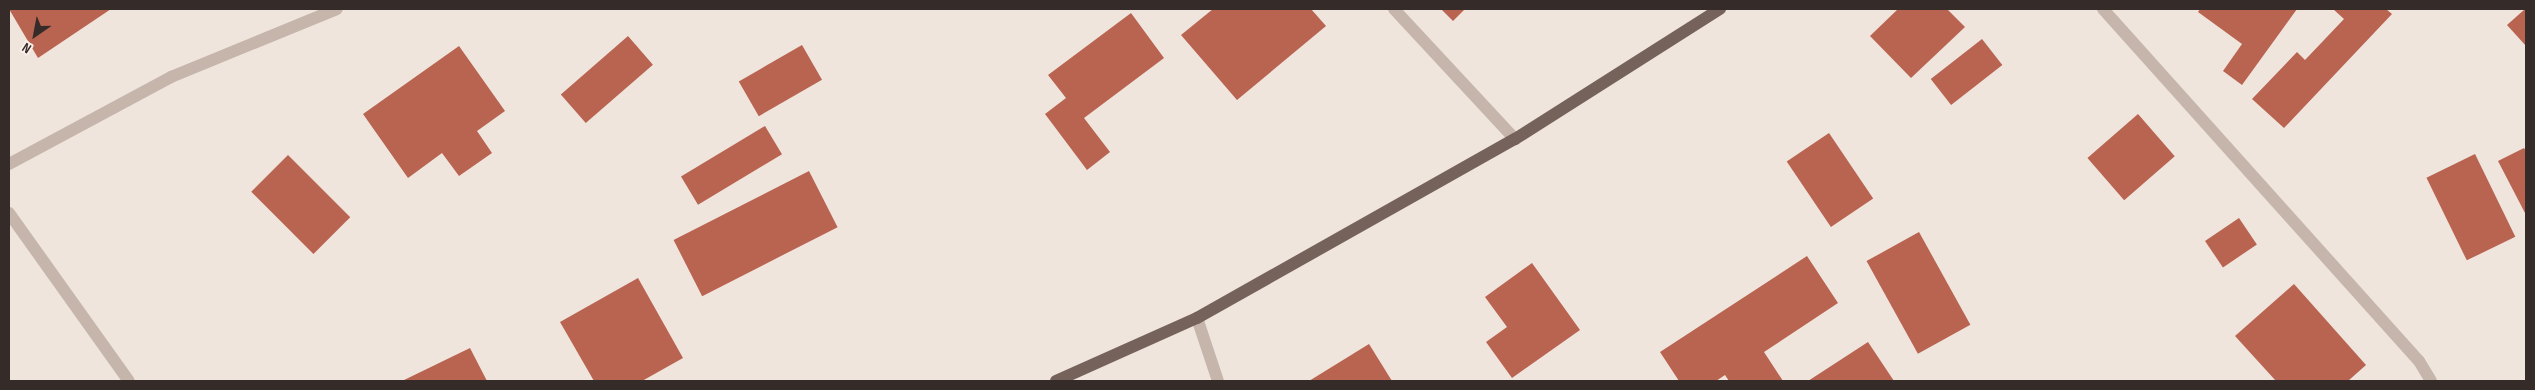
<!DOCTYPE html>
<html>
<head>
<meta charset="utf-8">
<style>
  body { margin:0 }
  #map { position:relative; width:2535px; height:390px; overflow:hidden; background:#efe5dd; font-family:"Sofia Sans Condensed",sans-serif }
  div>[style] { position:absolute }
  .building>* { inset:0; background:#b96351; transform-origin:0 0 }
  .minor>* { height:12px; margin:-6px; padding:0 6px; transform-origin:6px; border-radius:6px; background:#c6b5aa }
  .major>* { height:12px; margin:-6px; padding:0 6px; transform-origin:6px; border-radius:6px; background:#75625b }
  span { translate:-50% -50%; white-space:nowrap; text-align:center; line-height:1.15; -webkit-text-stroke:4px #f8f0e9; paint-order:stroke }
  .frame { position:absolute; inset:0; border:10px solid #352c29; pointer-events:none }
  .north { position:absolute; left:10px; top:10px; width:50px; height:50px; -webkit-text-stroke:4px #f8f0e9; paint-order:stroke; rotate:213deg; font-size:14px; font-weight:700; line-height:20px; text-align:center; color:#352c29 }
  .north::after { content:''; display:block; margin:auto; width:18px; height:22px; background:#352c29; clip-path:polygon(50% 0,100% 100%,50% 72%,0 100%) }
</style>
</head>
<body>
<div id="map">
  <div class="building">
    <div style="clip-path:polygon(9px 9px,111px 9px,38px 58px)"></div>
    <div style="clip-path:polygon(1213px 9px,1311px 9px,1326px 26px,1237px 100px,1181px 35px)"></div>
    <div style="clip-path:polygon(1441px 9px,1465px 9px,1453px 21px)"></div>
    <div style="clip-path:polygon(1898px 9px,1947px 9px,1965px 27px,1911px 78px,1870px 36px)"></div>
    <div style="clip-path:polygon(2200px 9px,2297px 9px,2242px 85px,2223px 71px,2242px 44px,2198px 12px)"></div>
    <div style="clip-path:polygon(2333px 9px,2386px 9px,2392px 14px,2284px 128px,2252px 99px,2297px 52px,2305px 60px,2344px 19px)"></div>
    <div style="clip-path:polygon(2525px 9px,2526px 9px,2526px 46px,2507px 25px)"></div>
    <div style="clip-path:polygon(1131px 13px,1164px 58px,1084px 118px,1110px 152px,1087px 170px,1045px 114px,1066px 98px,1048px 75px)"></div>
    <div style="left:628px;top:36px;width:38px;height:89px;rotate:49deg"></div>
    <div style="left:1982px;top:39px;width:33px;height:65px;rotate:52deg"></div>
    <div style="left:802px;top:45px;width:40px;height:73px;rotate:60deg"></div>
    <div style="clip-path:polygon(459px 46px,505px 111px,477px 131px,492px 153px,459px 176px,442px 153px,408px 178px,363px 114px)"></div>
    <div style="left:2138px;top:114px;width:56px;height:67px;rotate:49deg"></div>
    <div style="left:765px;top:126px;width:33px;height:98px;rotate:59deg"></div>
    <div style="left:1829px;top:133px;width:79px;height:51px;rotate:56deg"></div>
    <div style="clip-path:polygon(2524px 148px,2526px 151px,2525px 213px,2498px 161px)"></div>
    <div style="left:2475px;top:154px;width:92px;height:54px;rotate:64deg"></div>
    <div style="left:288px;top:155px;width:88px;height:52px;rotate:45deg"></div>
    <div style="left:809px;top:171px;width:63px;height:152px;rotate:63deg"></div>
    <div style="left:2239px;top:218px;width:32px;height:41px;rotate:56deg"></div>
    <div style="left:1919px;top:232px;width:106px;height:60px;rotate:61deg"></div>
    <div style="clip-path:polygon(1807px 256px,1838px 303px,1764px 352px,1783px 381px,1729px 381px,1725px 375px,1716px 381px,1679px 381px,1660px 352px)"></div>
    <div style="clip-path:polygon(1532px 263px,1580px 330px,1512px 378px,1486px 342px,1507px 327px,1485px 297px)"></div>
    <div style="clip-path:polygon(638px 278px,683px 358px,642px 381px,594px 381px,560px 322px)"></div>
    <div style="clip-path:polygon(2294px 284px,2366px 365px,2348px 381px,2276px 381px,2235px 336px)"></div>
    <div style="clip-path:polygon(1868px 342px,1894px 381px,1808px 381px)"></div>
    <div style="clip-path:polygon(1369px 344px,1392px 381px,1309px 381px)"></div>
    <div style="clip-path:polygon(470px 348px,487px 381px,402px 381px)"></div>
  </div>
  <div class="minor">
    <div style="left:1394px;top:9px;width:178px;rotate:47.1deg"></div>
    <div style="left:2103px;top:9px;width:473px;rotate:48.1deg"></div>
    <div style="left:2419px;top:361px;width:23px;rotate:59deg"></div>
    <div style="left:9px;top:164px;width:184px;rotate:-28.2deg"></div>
    <div style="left:171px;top:77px;width:179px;rotate:-22.3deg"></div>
    <div style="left:9px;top:213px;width:206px;rotate:54.5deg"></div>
    <div style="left:1197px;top:318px;width:66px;rotate:71.6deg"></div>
  </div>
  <div class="major">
    <div style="left:1056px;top:381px;width:154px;rotate:-24.1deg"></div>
    <div style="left:1197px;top:318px;width:365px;rotate:-29.4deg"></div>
    <div style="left:1515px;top:139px;width:243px;rotate:-32.4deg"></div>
  </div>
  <div class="frame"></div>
  <div class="north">N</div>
</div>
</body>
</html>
